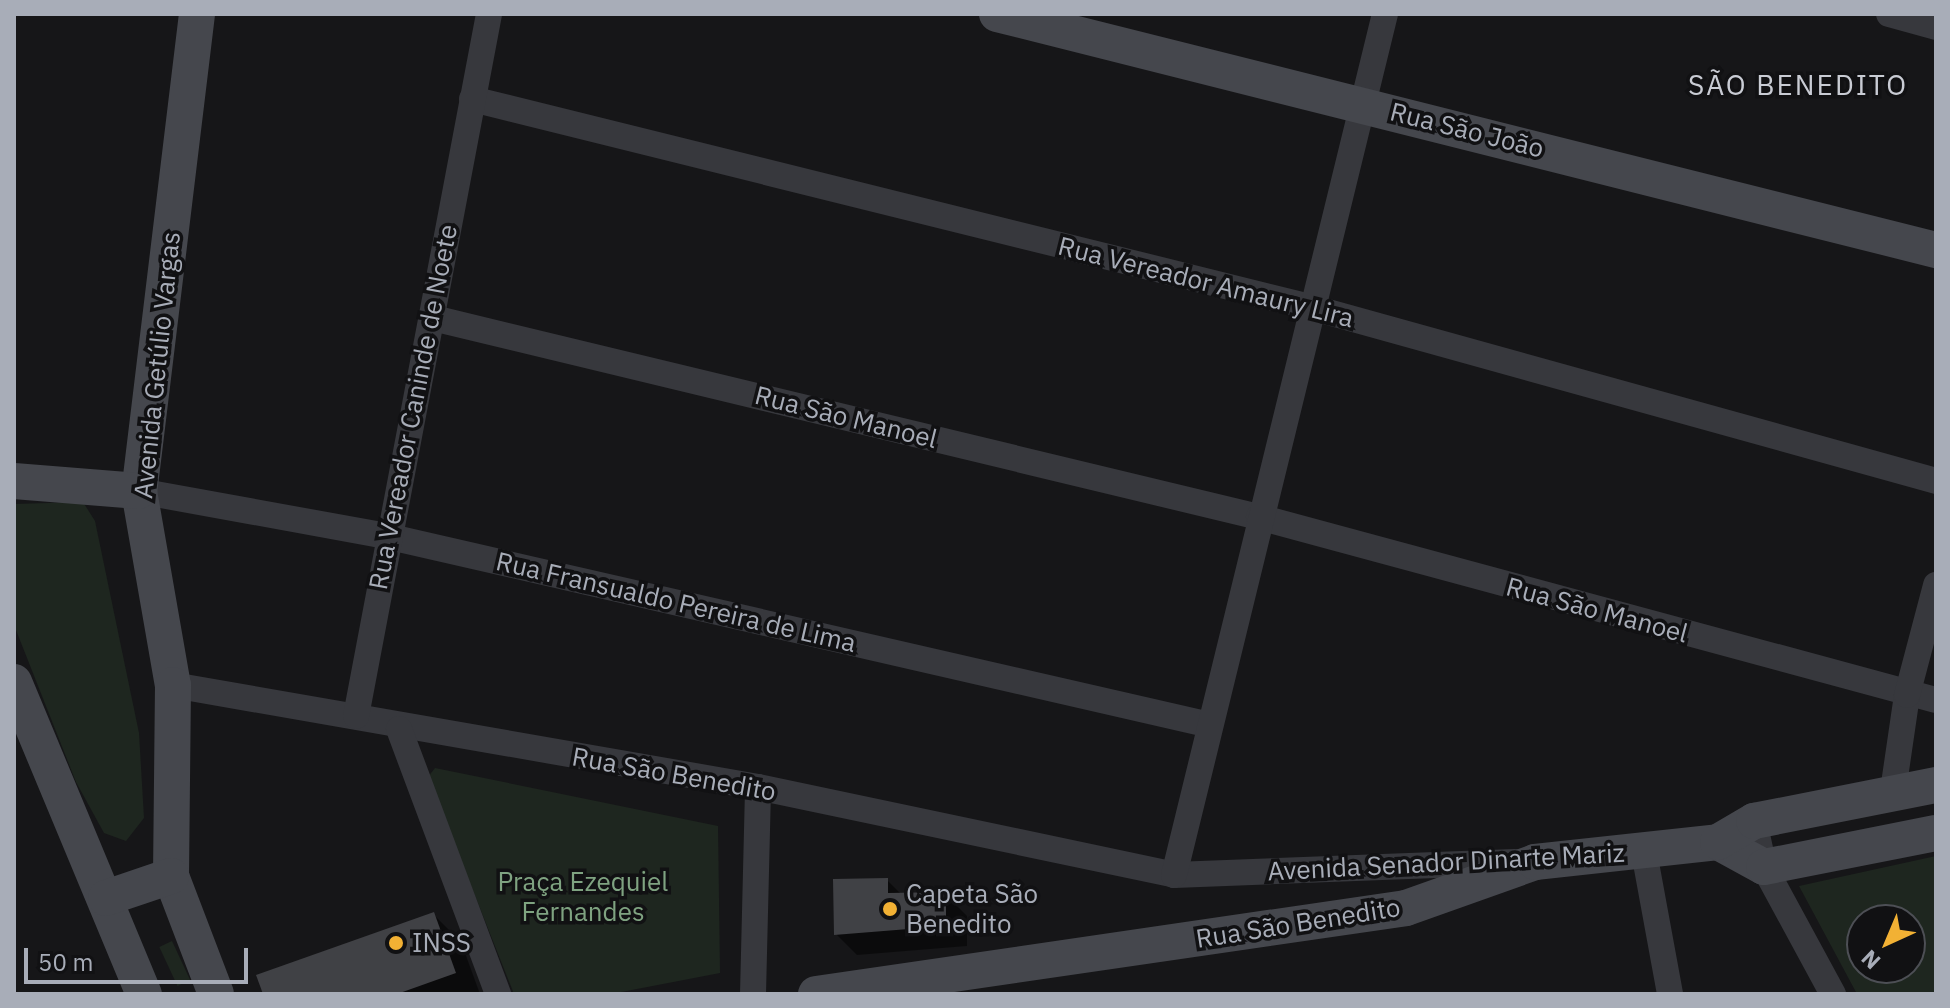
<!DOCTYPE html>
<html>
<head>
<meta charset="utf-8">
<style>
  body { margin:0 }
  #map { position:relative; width:1950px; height:1008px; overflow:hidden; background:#161618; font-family:"IBM Plex Sans",sans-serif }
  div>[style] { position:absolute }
  .green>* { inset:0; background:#1e261f; transform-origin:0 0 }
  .shadow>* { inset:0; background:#0007 }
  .building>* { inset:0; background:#404145 }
  .street>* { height:26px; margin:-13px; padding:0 13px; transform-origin:13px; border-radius:13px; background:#37383d }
  .secondary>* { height:36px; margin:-18px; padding:0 18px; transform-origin:18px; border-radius:18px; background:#45474d }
  .dots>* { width:22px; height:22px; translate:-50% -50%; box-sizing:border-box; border:4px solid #111113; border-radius:50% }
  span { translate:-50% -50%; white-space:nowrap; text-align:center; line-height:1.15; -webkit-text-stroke:7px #111113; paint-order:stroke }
  .street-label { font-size:26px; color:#a8adb8 }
  .park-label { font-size:26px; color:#7fa381 }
  .poi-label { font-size:26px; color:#a8adb8 }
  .left { translate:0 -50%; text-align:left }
  .neighbourhood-label { font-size:28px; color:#c9ccd4; letter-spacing:2px }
  .frame { position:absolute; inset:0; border:16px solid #a8adb8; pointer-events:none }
  .north { position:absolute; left:1846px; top:904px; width:80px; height:80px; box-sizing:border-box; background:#111113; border:2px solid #4d4f55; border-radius:50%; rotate:224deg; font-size:22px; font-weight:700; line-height:32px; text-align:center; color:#a8adb8 }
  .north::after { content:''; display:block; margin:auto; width:28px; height:36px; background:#f2b134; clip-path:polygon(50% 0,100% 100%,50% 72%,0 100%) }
  .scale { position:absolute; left:24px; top:948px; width:224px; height:36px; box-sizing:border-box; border:4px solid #a8adb8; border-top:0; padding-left:10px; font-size:24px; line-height:28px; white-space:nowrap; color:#a8adb8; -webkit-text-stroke:6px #111113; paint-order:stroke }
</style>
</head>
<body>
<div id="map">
  <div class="green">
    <div style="clip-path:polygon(83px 502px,95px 521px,139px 733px,144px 818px,126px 841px,104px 833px,76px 782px,14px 625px,14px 504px)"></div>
    <div style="clip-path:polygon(435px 768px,718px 826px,720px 973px,611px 994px,514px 994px,428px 777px)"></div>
    <div style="clip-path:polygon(evenodd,1936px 856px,1936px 994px,1857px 994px,1799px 886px,1936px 856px,1910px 920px,1910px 968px,1862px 968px,1862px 920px,1910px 920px)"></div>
    <div style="left:172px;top:941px;width:43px;height:14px;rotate:65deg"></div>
  </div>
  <div class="shadow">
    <div style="clip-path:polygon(887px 880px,902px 895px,945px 894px,967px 916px,967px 946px,857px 955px,836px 934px)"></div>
    <div style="clip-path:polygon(434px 915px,461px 942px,480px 994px,265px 994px)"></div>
  </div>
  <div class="building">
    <div style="clip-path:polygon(888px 878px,888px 893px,946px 892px,946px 926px,834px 935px,833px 879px)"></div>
    <div style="clip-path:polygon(434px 912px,456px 973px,397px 994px,263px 994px,256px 975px)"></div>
  </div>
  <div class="street">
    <div style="left:1889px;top:14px;width:49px;rotate:15.5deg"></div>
    <div style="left:472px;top:99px;width:863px;rotate:13.94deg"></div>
    <div style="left:1310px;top:307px;width:650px;rotate:15.53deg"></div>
    <div style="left:433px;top:318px;width:850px;rotate:13.55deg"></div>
    <div style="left:1259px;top:517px;width:701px;rotate:15.13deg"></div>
    <div style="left:139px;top:491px;width:251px;rotate:10.3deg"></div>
    <div style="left:386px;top:536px;width:845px;rotate:12.92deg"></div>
    <div style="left:173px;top:685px;width:594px;rotate:9.89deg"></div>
    <div style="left:758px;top:787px;width:425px;rotate:11.9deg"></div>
    <div style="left:1174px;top:875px;width:341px;rotate:-2.2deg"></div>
    <div style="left:356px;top:716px;width:714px;rotate:-79.27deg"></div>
    <div style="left:399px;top:729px;width:283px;rotate:69.5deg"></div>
    <div style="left:1893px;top:791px;width:97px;rotate:-81.7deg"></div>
    <div style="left:1907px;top:695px;width:114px;rotate:-75.2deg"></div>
    <div style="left:1754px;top:821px;width:47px;rotate:77.7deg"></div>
    <div style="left:1764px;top:867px;width:145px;rotate:61.5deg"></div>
    <div style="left:1644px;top:852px;width:144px;rotate:79.6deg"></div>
    <div style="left:1174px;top:875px;width:886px;rotate:-76.23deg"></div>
    <div style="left:753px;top:994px;width:207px;rotate:-88.6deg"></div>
  </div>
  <div class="secondary">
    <div style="left:197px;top:14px;width:481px;rotate:96.9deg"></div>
    <div style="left:139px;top:491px;width:197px;rotate:80.1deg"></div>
    <div style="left:173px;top:685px;width:191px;rotate:90.6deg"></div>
    <div style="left:171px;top:876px;width:126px;rotate:69.1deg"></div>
    <div style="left:997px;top:14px;width:968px;rotate:14.11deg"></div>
    <div style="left:14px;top:481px;width:125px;rotate:4.6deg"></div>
    <div style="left:14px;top:682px;width:338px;rotate:67.4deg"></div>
    <div style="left:1718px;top:842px;width:52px;rotate:28.5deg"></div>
    <div style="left:1764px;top:867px;width:175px;rotate:-11.2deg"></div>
    <div style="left:106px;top:898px;width:69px;rotate:-18.7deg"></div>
    <div style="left:816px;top:994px;width:596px;rotate:-8.29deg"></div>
    <div style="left:1406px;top:908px;width:137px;rotate:-19.6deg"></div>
    <div style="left:1535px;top:862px;width:184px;rotate:-6.2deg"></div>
    <div style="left:1718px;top:842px;width:42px;rotate:-30.3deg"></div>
    <div style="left:1754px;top:821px;width:186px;rotate:-11.2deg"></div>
  </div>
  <div class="dots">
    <div style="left:890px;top:909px;background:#f2b134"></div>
    <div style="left:396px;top:943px;background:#f2b134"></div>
  </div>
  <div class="street-label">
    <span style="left:1467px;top:130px;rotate:14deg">Rua São João</span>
    <span style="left:1206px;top:282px;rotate:14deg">Rua Vereador Amaury Lira</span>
    <span style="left:157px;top:365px;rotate:-84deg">Avenida Getúlio Vargas</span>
    <span style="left:413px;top:407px;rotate:-79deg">Rua Vereador Caninde de Noete</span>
    <span style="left:846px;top:417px;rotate:14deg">Rua São Manoel</span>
    <span style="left:676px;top:602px;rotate:13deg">Rua Fransualdo Pereira de Lima</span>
    <span style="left:1597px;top:610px;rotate:15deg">Rua São Manoel</span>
    <span style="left:674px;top:774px;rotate:10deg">Rua São Benedito</span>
    <span style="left:1446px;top:862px;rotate:-3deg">Avenida Senador Dinarte Mariz</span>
    <span style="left:1298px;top:923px;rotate:-9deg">Rua São Benedito</span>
  </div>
  <div class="park-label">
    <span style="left:583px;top:897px">Praça Ezequiel<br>Fernandes</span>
  </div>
  <div class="poi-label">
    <span class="left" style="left:906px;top:909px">Capeta São<br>Benedito</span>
    <span class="left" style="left:412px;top:943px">INSS</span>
  </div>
  <div class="neighbourhood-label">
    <span style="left:1798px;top:85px">SÃO BENEDITO</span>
  </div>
  <div class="frame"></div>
  <div class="north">N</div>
  <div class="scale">50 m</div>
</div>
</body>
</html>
